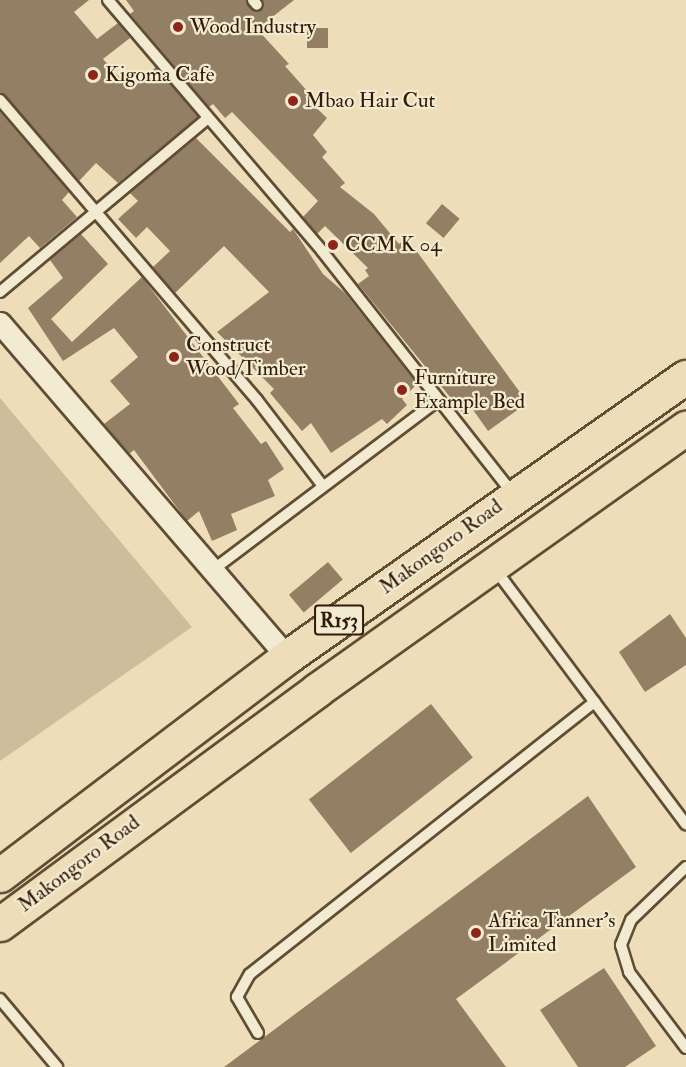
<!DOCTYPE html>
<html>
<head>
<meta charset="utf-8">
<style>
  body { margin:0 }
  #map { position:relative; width:686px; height:1067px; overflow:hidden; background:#eddeb9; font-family:"IM FELL Double Pica",serif }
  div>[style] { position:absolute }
  .green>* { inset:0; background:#cdbd9b }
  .building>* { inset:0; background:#938064; transform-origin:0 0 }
  .roads { filter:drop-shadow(2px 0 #614c34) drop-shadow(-2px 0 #614c34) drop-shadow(0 2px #614c34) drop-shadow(0 -2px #614c34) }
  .service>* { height:10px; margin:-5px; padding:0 5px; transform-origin:5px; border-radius:5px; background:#f3ead2 }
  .minor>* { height:21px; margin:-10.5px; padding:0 10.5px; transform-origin:10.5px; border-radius:10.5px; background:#f3ead2 }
  .primary>* { height:33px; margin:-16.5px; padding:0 16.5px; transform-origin:16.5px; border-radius:16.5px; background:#eddeb9 }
  .dots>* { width:16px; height:16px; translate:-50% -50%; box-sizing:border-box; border:3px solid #f3ead2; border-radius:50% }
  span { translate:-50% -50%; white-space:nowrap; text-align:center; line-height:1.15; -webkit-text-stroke:4.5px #f3ead2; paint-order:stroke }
  .shield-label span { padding:2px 4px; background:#f3ead2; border:2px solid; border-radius:4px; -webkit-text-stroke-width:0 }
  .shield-label { font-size:20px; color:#321b07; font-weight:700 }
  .poi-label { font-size:21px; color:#321b07 }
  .left { translate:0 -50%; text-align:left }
  .street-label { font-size:21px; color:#321b07 }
</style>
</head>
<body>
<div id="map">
  <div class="green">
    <div style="clip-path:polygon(0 398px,192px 627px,0 761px)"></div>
  </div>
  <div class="building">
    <div style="clip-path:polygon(0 0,89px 0,74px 12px,97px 39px,118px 23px,130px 38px,103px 59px,131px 90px,156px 67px,198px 117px,118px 183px,96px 163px,79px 181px,0 93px)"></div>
    <div style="clip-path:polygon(126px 0,246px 0,258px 12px,264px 8px,263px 0,294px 0,257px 29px,289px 64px,285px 66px,309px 93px,305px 97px,327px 118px,313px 135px,327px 152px,322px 157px,345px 183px,340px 187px,374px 214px,399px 244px,407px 238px,522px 395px,517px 399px,523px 406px,488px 431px,471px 407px,463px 413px,358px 284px,369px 276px,365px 270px,368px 268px,325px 226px,317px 234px,303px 217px,318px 201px,232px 112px,225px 118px,213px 104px,209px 107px,130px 14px,134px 11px)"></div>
    <div style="left:307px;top:28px;width:21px;height:20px"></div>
    <div style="clip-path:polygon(0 112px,69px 192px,62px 200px,77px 217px,40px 248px,29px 236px,0 263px)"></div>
    <div style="clip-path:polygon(196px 138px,290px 232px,293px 229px,323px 274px,345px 293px,417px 384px,402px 399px,407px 405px,387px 424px,382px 419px,331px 453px,311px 423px,302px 431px,270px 393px,274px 389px,217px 332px,269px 292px,224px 246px,175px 293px,153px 267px,170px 251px,147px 227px,136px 238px,118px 219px,138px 201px,130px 193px)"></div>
    <div style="left:442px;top:204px;width:23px;height:25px;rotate:40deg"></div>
    <div style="clip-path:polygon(81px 234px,108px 264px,51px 319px,72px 342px,142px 277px,239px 404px,233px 408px,261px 444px,266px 441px,284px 469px,268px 480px,275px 496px,231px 514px,237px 530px,212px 541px,199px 511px,187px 521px,134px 450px,129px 454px,104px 424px,130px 404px,110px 381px,138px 357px,114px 328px,63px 361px,28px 308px,63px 278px,50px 260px)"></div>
    <div style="left:328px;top:562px;width:23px;height:51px;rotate:50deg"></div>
    <div style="clip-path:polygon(670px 614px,686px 638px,686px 665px,645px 692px,619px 652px)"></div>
    <div style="left:431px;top:704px;width:68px;height:155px;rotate:52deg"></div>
    <div style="clip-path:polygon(588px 796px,636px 867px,456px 999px,506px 1067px,224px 1067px)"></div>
    <div style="clip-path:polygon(604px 968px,656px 1046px,625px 1067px,578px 1067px,540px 1010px)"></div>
  </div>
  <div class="roads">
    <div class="service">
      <div style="left:108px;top:0;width:330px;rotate:49.5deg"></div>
      <div style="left:322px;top:251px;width:309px;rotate:51.8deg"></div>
      <div style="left:253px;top:0;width:6px;rotate:51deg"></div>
      <div style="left:0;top:100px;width:395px;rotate:49.4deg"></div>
      <div style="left:257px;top:400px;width:108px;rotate:52.5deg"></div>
      <div style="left:0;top:292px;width:271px;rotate:-39.9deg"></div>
      <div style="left:214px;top:569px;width:281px;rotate:-37deg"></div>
      <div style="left:495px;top:569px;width:319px;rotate:53.2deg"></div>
      <div style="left:686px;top:867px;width:76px;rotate:136.1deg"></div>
      <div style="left:631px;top:920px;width:27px;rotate:112deg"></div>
      <div style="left:621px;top:945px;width:28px;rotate:73deg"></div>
      <div style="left:629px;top:972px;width:95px;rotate:53.1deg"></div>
      <div style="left:0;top:999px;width:89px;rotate:50deg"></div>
      <div style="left:258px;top:1033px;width:42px;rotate:-120.3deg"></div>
      <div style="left:237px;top:997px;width:26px;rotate:-61deg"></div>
      <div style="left:250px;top:974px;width:439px;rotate:-38.3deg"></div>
    </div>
    <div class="minor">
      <div style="left:0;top:323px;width:440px;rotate:49.3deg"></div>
    </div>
    <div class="primary">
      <div style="left:0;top:875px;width:360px;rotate:-37.2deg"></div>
      <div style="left:287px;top:657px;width:487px;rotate:-35.1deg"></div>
      <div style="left:0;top:924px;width:394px;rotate:-36.4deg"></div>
      <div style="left:317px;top:690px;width:453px;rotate:-35.4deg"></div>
    </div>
  </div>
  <div class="dots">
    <div style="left:178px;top:27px;background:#8f2418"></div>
    <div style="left:93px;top:75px;background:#8f2418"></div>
    <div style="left:293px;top:101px;background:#8f2418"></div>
    <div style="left:333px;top:245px;background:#8f2418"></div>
    <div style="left:174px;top:357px;background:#8f2418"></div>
    <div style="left:402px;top:390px;background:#8f2418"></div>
    <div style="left:476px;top:933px;background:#8f2418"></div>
  </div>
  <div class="shield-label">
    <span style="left:339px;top:620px">R153</span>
  </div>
  <div class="poi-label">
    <span class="left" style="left:190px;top:27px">Wood Industry</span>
    <span class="left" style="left:105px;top:75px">Kigoma Cafe</span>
    <span class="left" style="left:305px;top:101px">Mbao Hair Cut</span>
    <span class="left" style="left:345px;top:245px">CCM K 04</span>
    <span class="left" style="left:186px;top:357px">Construct<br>Wood/Timber</span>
    <span class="left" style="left:414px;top:390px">Furniture<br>Example Bed</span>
    <span class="left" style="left:488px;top:933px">Africa Tanner's<br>Limited</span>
  </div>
  <div class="street-label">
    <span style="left:441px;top:547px;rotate:-36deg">Makongoro Road</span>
    <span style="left:79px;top:864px;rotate:-37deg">Makongoro Road</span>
  </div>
</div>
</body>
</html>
